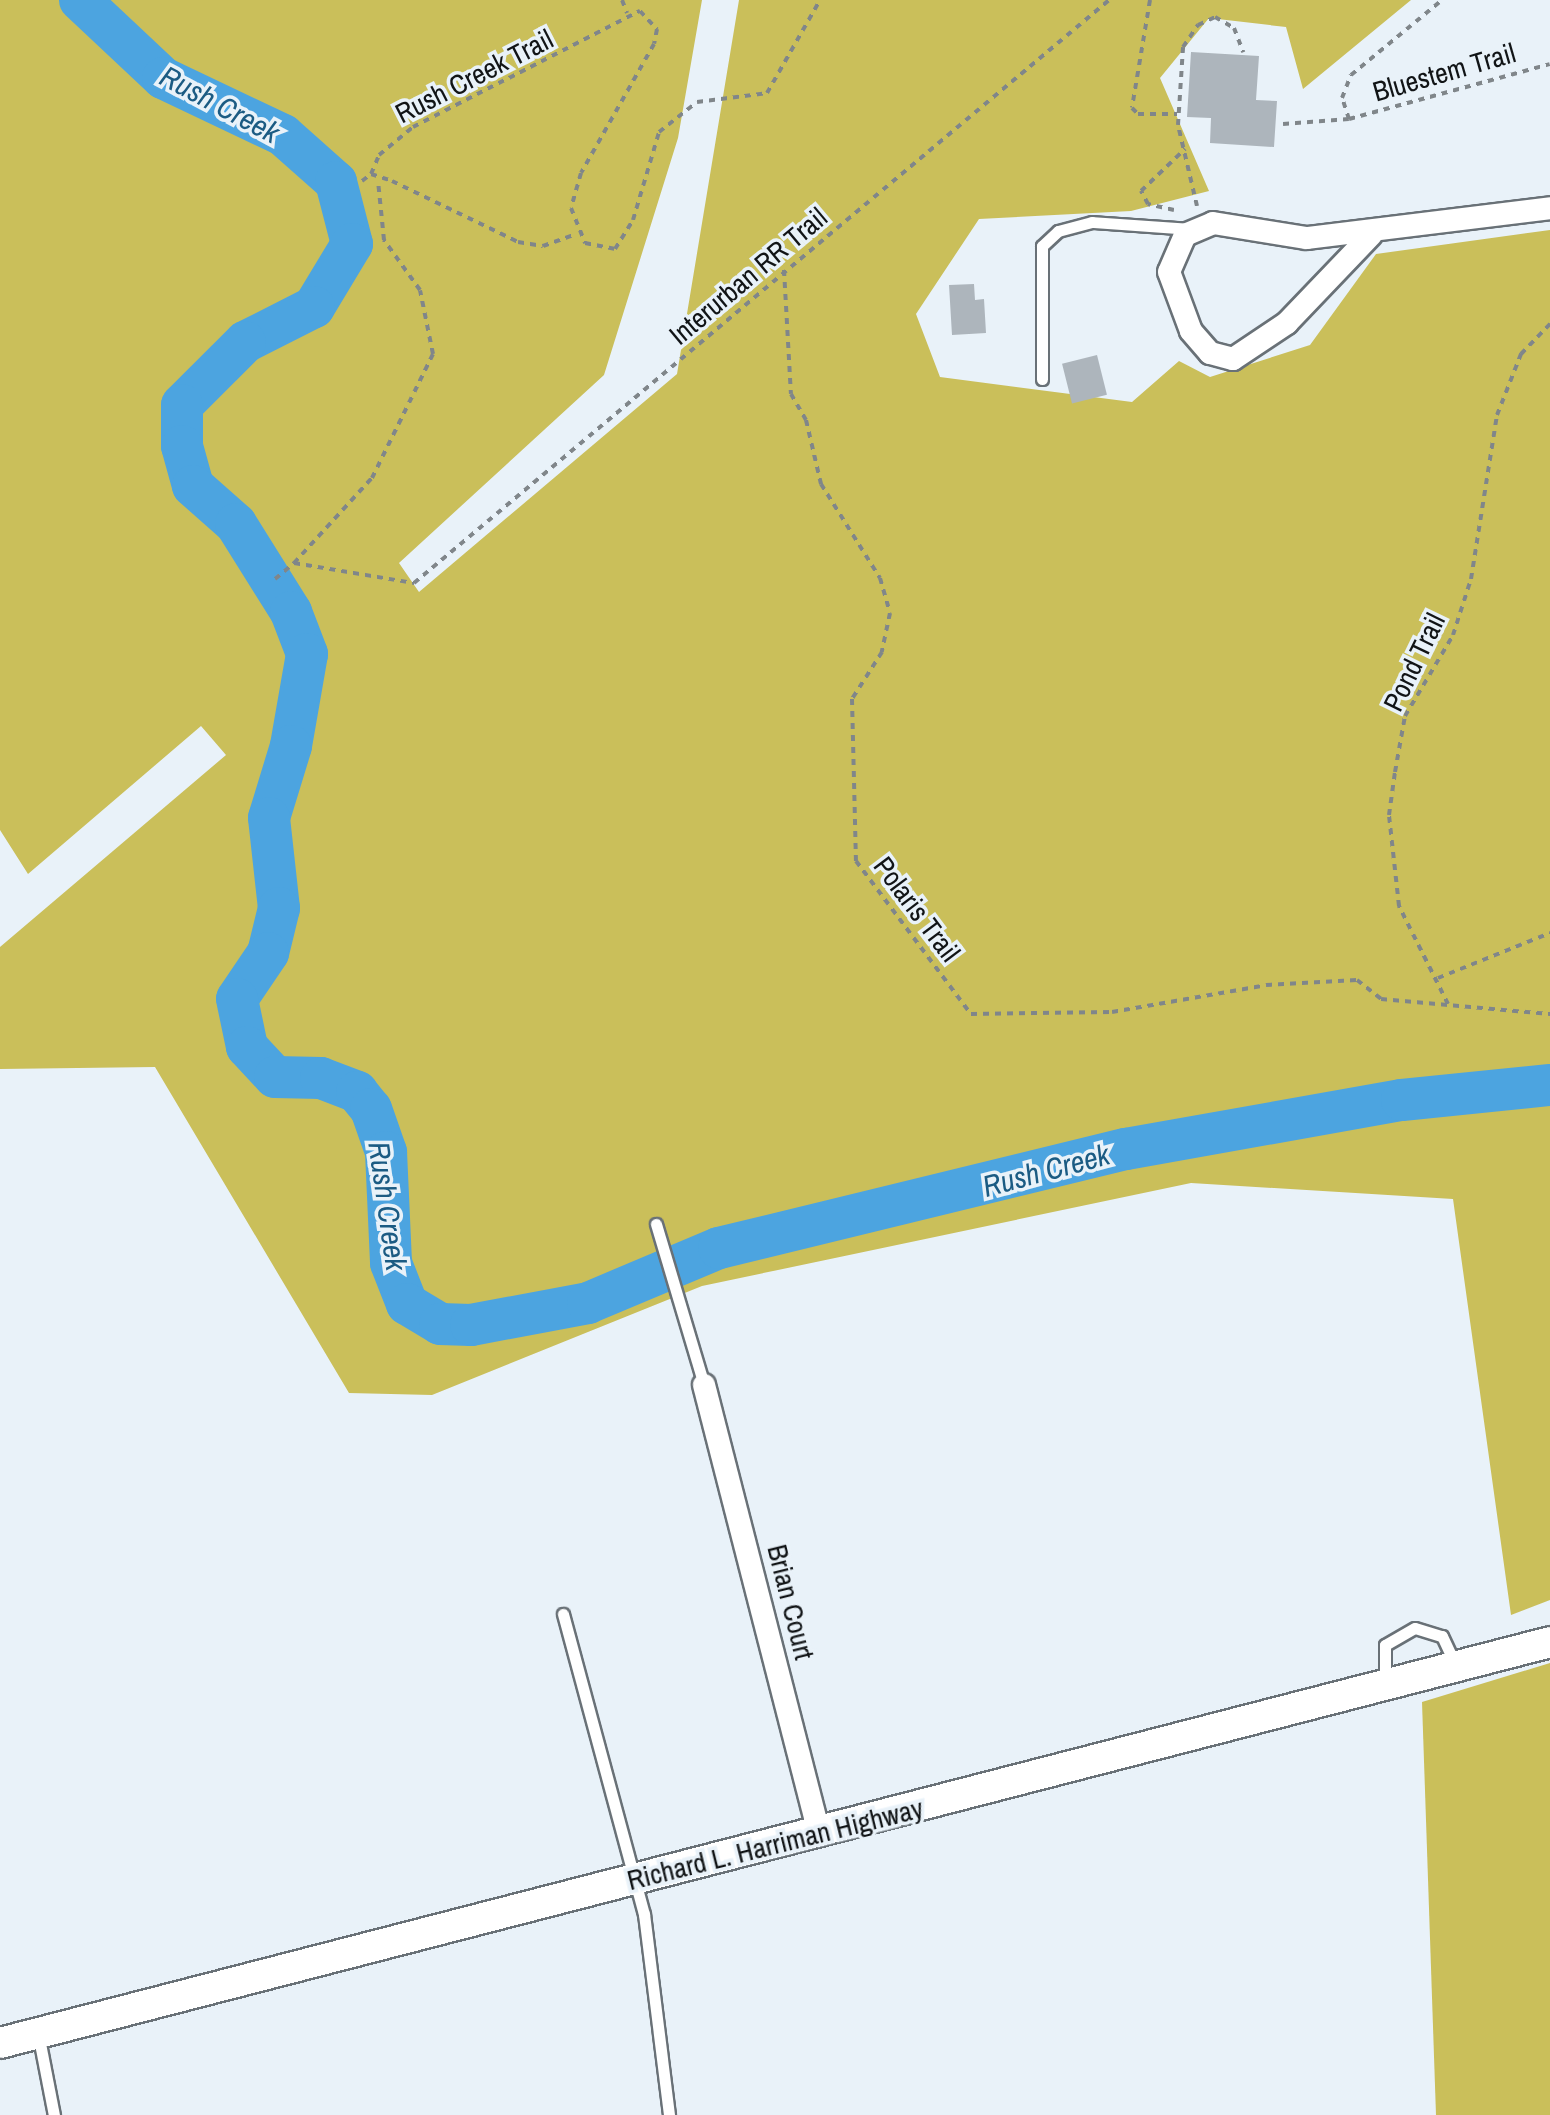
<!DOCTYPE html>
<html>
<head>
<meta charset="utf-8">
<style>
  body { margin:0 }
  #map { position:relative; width:1550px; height:2115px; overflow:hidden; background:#e9f2f9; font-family:"Archivo Narrow",sans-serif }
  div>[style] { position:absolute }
  .forest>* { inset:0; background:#cabf5a }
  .river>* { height:42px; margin:-21px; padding:0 21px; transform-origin:21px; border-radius:21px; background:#4ca4e0 }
  .building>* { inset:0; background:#adb5bc; transform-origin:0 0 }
  .path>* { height:4px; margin-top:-2px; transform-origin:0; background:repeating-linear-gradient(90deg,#80868a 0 6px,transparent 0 12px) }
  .roads { filter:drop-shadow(2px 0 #697177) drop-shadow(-2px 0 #697177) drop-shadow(0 2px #697177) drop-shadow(0 -2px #697177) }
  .lane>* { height:11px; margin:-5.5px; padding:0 5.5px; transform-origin:5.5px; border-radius:5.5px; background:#fff }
  .street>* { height:22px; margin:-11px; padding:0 11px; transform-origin:11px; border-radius:11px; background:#fff }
  .secondary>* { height:30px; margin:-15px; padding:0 15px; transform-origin:15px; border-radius:15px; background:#fff }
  span { translate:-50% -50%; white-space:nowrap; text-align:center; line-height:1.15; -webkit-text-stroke:7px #e9f2f9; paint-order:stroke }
  .street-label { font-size:28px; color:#111416 }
  .water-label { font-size:30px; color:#1b5b83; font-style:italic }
</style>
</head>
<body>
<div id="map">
  <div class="forest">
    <div style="clip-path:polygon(0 0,702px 0,678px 138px,604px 375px,399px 563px,419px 592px,677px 374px,739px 0,1411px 0,1303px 89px,1286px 27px,1209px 18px,1160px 78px,1209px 191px,1131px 211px,979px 219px,916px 314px,940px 377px,1132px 402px,1179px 361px,1210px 377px,1310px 345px,1376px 254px,1550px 230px,1550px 1600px,1511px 1615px,1453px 1199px,1191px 1183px,702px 1286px,432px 1395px,349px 1393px,155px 1067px,0 1069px,0 947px,226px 755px,201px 726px,28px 874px,0 830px)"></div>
    <div style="clip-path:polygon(1550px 1663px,1550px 2115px,1436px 2115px,1422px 1702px)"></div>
  </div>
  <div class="river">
    <div style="left:80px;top:0;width:114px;rotate:43.2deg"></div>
    <div style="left:163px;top:78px;width:133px;rotate:25.4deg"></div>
    <div style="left:283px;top:135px;width:71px;rotate:41.6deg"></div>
    <div style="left:336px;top:182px;width:64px;rotate:75.5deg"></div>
    <div style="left:352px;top:244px;width:74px;rotate:121.1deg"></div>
    <div style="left:314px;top:307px;width:77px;rotate:153.1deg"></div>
    <div style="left:245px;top:342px;width:89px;rotate:135deg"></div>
    <div style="left:182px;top:405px;width:41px;rotate:90deg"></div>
    <div style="left:182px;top:446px;width:41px;rotate:74.6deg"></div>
    <div style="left:193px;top:486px;width:57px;rotate:41.5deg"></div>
    <div style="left:236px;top:524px;width:104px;rotate:58deg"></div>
    <div style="left:291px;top:612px;width:45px;rotate:69.1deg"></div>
    <div style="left:307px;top:654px;width:93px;rotate:99.9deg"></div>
    <div style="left:291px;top:746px;width:75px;rotate:107deg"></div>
    <div style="left:269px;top:818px;width:91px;rotate:83.7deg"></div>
    <div style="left:279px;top:908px;width:46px;rotate:103.7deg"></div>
    <div style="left:268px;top:953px;width:55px;rotate:124deg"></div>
    <div style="left:237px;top:999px;width:49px;rotate:78.2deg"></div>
    <div style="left:247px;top:1047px;width:41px;rotate:47deg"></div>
    <div style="left:275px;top:1077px;width:46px;rotate:1.2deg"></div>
    <div style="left:321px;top:1078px;width:39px;rotate:21deg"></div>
    <div style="left:357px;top:1092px;width:22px;rotate:51deg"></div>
    <div style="left:371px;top:1109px;width:46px;rotate:70.8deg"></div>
    <div style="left:386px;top:1152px;width:111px;rotate:87.4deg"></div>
    <div style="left:391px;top:1263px;width:44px;rotate:68.7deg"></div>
    <div style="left:407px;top:1304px;width:39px;rotate:31deg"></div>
    <div style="left:440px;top:1324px;width:31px;rotate:2deg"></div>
    <div style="left:471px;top:1325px;width:119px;rotate:-10.6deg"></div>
    <div style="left:588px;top:1303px;width:142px;rotate:-22.8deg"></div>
    <div style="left:719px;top:1248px;width:419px;rotate:-13.7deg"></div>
    <div style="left:1126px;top:1149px;width:280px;rotate:-10.1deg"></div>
    <div style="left:1402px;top:1100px;width:149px;rotate:-5.8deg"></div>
  </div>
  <div class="building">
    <div style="clip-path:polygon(1191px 52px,1259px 56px,1256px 100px,1277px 101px,1274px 147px,1210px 143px,1211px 118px,1187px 117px)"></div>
    <div style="clip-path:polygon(974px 284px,975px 300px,984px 299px,986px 333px,952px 335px,949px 285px)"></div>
    <div style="left:1097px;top:355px;width:41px;height:36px;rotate:76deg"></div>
  </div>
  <div class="path">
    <div style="left:622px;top:0;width:14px;rotate:69deg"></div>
    <div style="left:1150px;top:0;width:109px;rotate:99.5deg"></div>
    <div style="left:1132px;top:108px;width:8px;rotate:45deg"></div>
    <div style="left:1138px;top:114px;width:39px"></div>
    <div style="left:1349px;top:119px;width:22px;rotate:-108deg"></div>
    <div style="left:1342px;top:98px;width:25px;rotate:-69deg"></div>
    <div style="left:1351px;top:75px;width:118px;rotate:-39.5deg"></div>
    <div style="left:1283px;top:124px;width:66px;rotate:-4.3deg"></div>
    <div style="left:1349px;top:119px;width:208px;rotate:-15.3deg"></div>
    <div style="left:371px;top:174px;width:21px;rotate:-67deg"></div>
    <div style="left:379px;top:155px;width:44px;rotate:-39.5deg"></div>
    <div style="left:413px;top:127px;width:255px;rotate:-27.1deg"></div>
    <div style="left:640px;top:11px;width:25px;rotate:47deg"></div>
    <div style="left:657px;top:29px;width:15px;rotate:101deg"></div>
    <div style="left:654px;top:44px;width:148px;rotate:119.5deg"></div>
    <div style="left:581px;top:173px;width:36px;rotate:106deg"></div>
    <div style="left:571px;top:208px;width:38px;rotate:68deg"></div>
    <div style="left:585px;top:243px;width:31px;rotate:11deg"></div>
    <div style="left:615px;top:249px;width:34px;rotate:-58deg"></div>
    <div style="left:633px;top:220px;width:92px;rotate:-73.5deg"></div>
    <div style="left:659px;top:132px;width:48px;rotate:-38.3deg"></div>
    <div style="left:697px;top:102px;width:71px;rotate:-7.3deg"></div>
    <div style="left:767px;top:93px;width:107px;rotate:-60.3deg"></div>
    <div style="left:362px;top:181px;width:11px;rotate:-38deg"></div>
    <div style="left:371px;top:174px;width:22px;rotate:18deg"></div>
    <div style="left:392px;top:181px;width:140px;rotate:25.8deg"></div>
    <div style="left:518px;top:242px;width:25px;rotate:9deg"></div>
    <div style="left:543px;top:246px;width:35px;rotate:-20deg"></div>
    <div style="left:1197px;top:206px;width:83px;rotate:-103.2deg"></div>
    <div style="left:1178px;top:125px;width:78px;rotate:-86.3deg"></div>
    <div style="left:1183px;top:47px;width:27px;rotate:-56deg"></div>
    <div style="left:1198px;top:25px;width:19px;rotate:-25deg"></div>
    <div style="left:1215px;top:17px;width:22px;rotate:30deg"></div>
    <div style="left:1234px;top:28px;width:26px;rotate:69deg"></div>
    <div style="left:1174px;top:210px;width:27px;rotate:-167deg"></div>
    <div style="left:1148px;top:204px;width:15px;rotate:-118deg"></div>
    <div style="left:1141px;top:191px;width:61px;rotate:-43.7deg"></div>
    <div style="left:784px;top:270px;width:124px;rotate:86.8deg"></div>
    <div style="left:791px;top:394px;width:30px;rotate:60deg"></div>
    <div style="left:806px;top:420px;width:66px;rotate:76.8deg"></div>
    <div style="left:821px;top:484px;width:111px;rotate:57.9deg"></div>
    <div style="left:880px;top:578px;width:36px;rotate:74deg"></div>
    <div style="left:890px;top:613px;width:40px;rotate:102deg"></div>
    <div style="left:882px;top:652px;width:56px;rotate:122.6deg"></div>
    <div style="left:852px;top:699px;width:162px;rotate:88.6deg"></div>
    <div style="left:856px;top:861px;width:191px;rotate:53.1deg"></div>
    <div style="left:971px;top:1014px;width:141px;rotate:-0.8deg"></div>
    <div style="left:1112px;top:1012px;width:156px;rotate:-9.9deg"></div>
    <div style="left:1266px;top:985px;width:91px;rotate:-3.1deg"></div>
    <div style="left:1357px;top:980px;width:31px;rotate:38deg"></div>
    <div style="left:1381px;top:999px;width:170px;rotate:5.1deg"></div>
    <div style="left:294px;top:563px;width:115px;rotate:-47.5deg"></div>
    <div style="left:372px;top:478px;width:138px;rotate:-63.8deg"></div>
    <div style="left:433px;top:354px;width:65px;rotate:-101.5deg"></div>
    <div style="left:420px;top:290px;width:62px;rotate:-125.8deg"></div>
    <div style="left:384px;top:240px;width:59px;rotate:-95.8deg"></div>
    <div style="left:275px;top:579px;width:25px;rotate:-40deg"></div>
    <div style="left:294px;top:563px;width:122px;rotate:9.5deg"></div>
    <div style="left:414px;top:583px;width:907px;rotate:-39.99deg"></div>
    <div style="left:1438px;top:978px;width:121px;rotate:-21.9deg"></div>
    <div style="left:1448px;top:1004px;width:110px;rotate:-116.6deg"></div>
    <div style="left:1399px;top:906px;width:92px;rotate:-96.3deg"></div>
    <div style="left:1389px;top:815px;width:43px;rotate:-82.1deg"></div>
    <div style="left:1395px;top:772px;width:57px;rotate:-79.9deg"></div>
    <div style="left:1405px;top:716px;width:94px;rotate:-59.3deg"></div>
    <div style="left:1453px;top:635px;width:59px;rotate:-72.2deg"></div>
    <div style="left:1471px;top:579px;width:166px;rotate:-81deg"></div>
    <div style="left:1497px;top:415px;width:66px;rotate:-68.5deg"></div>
    <div style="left:1521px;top:354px;width:42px;rotate:-46deg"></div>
  </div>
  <div class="roads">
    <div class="lane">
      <div style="left:1042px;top:379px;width:133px;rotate:-90deg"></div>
      <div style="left:1042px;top:246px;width:22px;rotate:-43deg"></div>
      <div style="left:1058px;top:231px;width:35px;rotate:-15deg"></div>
      <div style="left:1092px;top:222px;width:101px;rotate:4deg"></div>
      <div style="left:656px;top:1224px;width:168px;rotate:73.4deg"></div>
      <div style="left:563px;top:1614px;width:311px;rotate:74.9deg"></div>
      <div style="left:644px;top:1914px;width:203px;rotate:82.9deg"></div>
      <div style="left:1385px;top:1682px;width:37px;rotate:-90deg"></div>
      <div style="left:1385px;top:1645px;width:34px;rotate:-30deg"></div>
      <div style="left:1415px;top:1628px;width:28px;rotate:17deg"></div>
      <div style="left:1442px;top:1636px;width:33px;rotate:65deg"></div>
      <div style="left:38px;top:2033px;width:84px;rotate:79deg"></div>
    </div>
    <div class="street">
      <div style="left:1371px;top:235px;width:122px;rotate:133.7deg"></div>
      <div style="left:1287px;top:323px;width:65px;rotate:146.3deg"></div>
      <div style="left:1233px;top:359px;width:24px;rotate:-165deg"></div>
      <div style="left:1210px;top:353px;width:29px;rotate:-131deg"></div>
      <div style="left:1191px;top:331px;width:63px;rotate:-110.4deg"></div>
      <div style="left:1169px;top:272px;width:40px;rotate:-66.6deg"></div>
      <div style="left:1185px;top:235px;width:30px;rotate:-23deg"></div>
      <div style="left:1213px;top:223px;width:95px;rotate:9.1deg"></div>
      <div style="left:1307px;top:238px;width:245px;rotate:-7deg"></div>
      <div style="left:704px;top:1385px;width:463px;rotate:75.6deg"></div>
    </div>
    <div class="secondary">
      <div style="left:0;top:2043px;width:1601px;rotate:-14.5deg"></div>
    </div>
  </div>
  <div class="street-label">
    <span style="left:1444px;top:72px;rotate:-16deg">Bluestem Trail</span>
    <span style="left:474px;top:76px;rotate:-27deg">Rush Creek Trail</span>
    <span style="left:748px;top:276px;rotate:-40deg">Interurban RR Trail</span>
    <span style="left:1414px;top:662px;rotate:-64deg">Pond Trail</span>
    <span style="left:917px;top:909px;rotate:53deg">Polaris Trail</span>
    <span style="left:791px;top:1602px;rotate:76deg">Brian Court</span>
    <span style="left:775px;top:1844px;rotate:-14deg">Richard L. Harriman Highway</span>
  </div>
  <div class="water-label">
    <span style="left:220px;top:104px;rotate:28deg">Rush Creek</span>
    <span style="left:1046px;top:1170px;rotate:-15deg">Rush Creek</span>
    <span style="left:388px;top:1206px;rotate:82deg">Rush Creek</span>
  </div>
</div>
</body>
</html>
